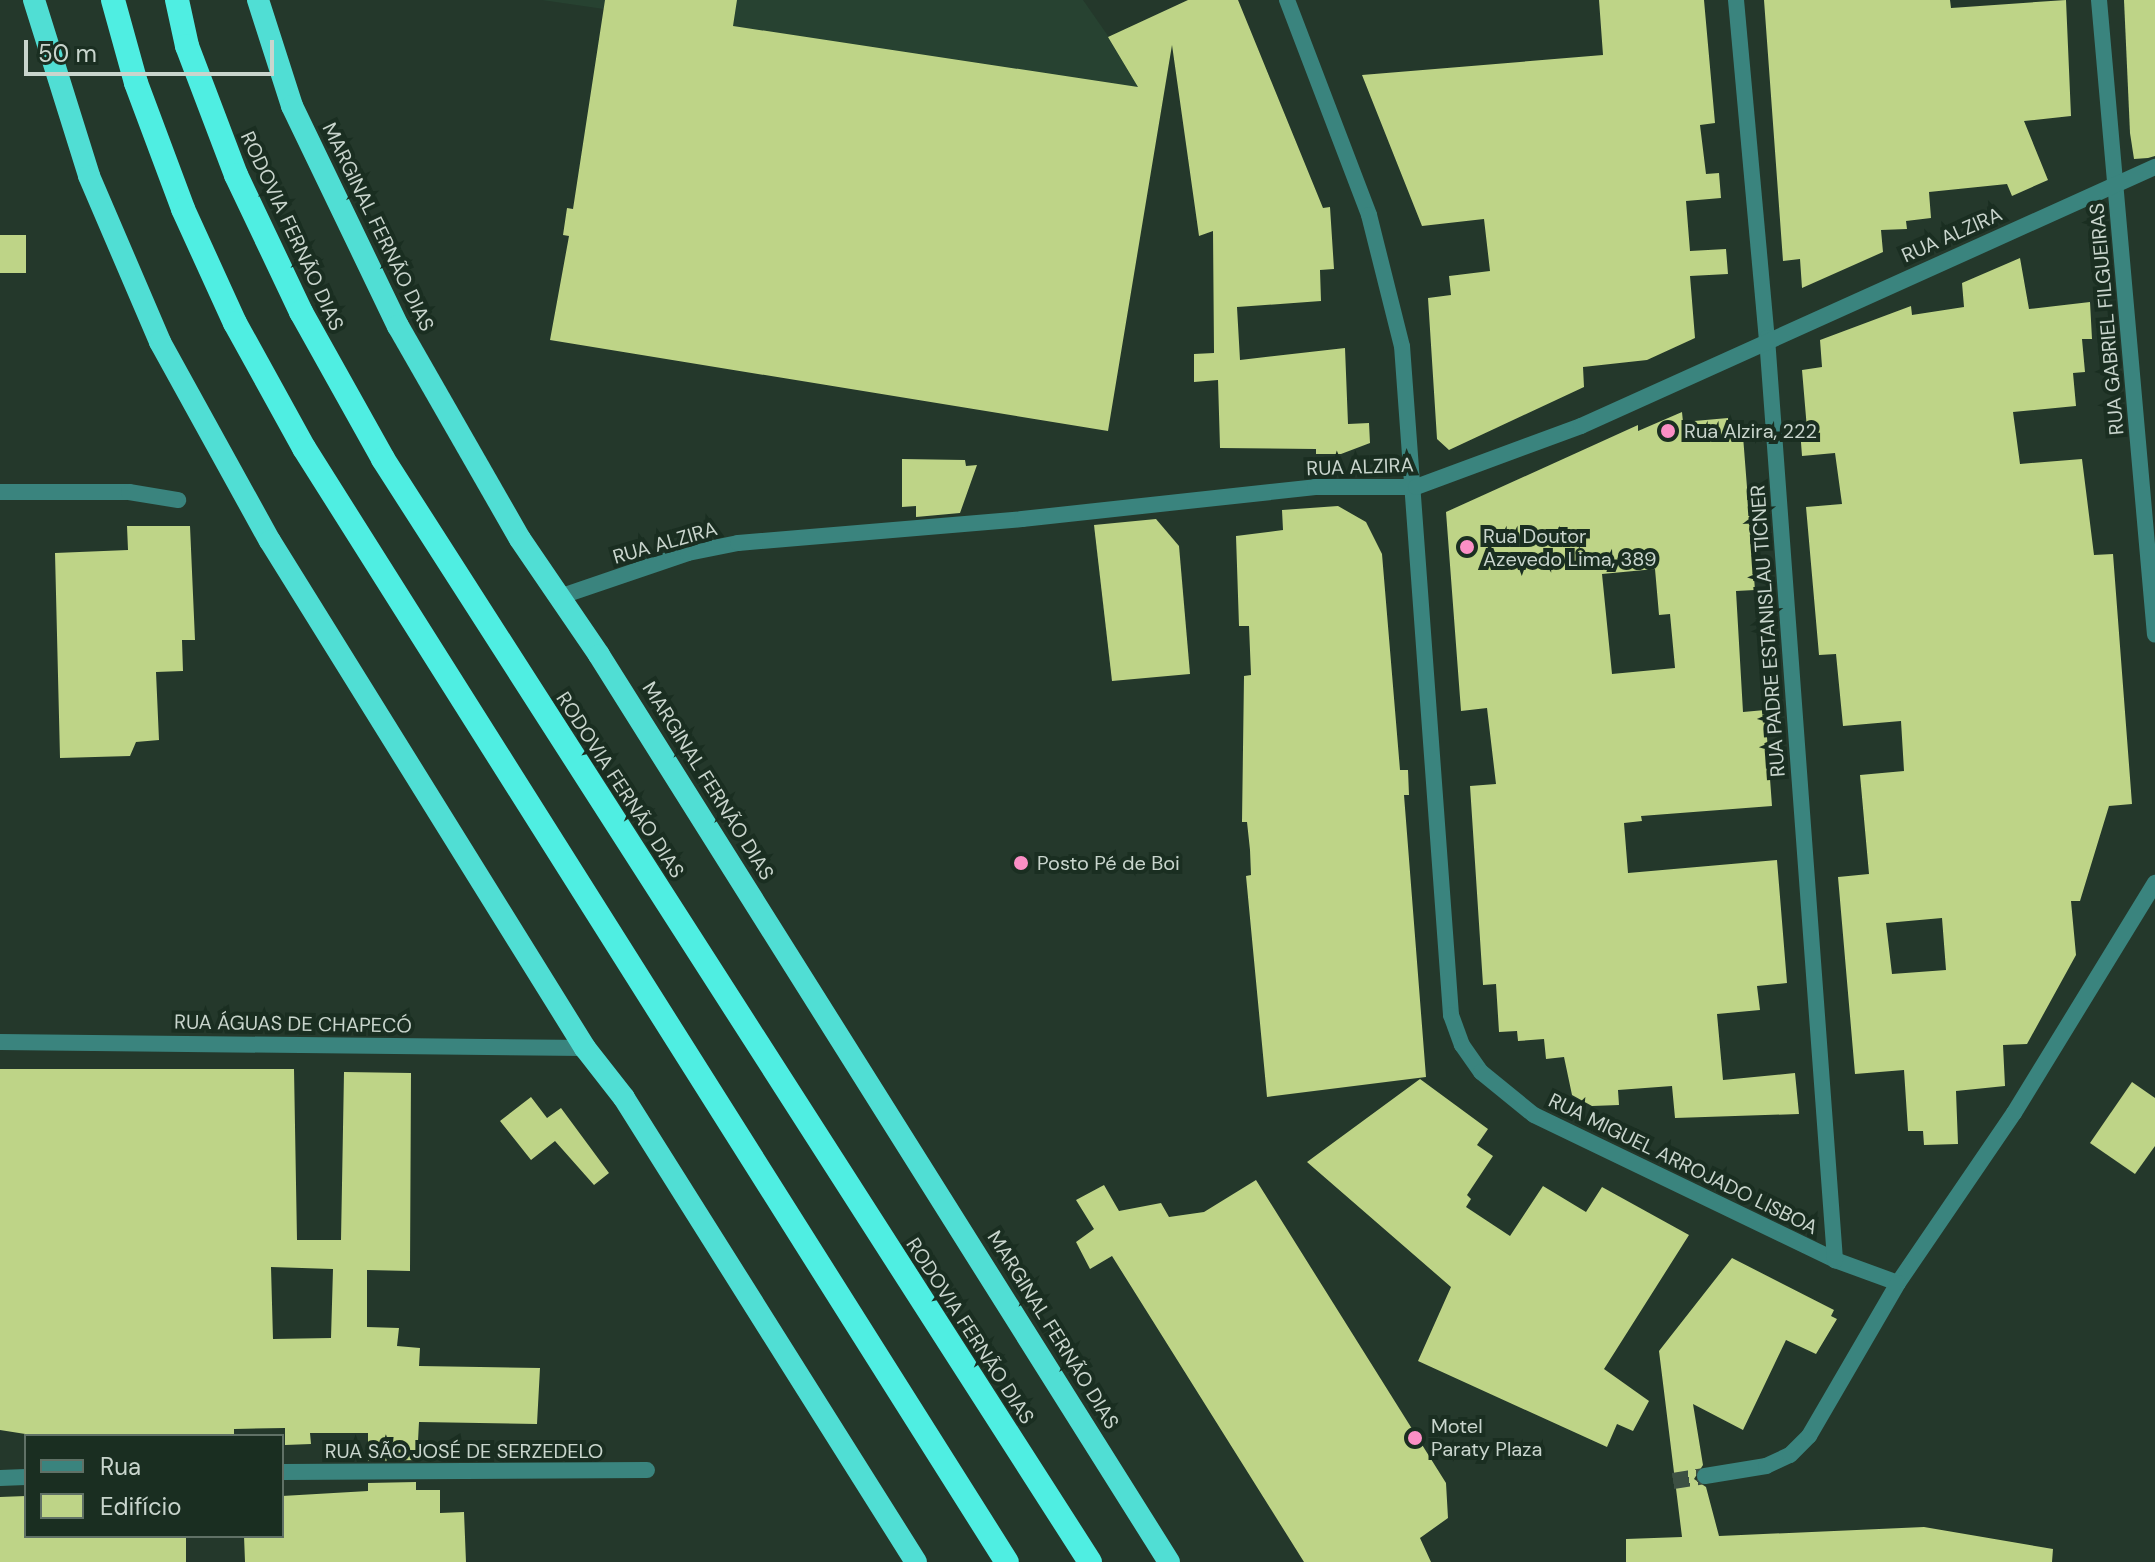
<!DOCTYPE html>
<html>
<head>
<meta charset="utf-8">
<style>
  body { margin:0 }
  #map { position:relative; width:2155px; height:1562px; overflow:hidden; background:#24382b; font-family:"DM Sans",sans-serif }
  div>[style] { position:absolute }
  .built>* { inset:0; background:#274231 }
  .building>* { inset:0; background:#bed487; transform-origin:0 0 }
  .minor-tunnel>* { height:16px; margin-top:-8px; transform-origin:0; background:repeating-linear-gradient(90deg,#3d5043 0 16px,transparent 0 24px) }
  .minor>* { height:16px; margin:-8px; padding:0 8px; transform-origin:8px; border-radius:8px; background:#3a847e }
  .trunk>* { height:22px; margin:-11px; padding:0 11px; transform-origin:11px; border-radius:11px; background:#50ded4 }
  .motorway>* { height:24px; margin:-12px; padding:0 12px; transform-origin:12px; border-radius:12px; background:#4feee2 }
  .dots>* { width:22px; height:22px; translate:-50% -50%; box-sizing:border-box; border:4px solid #1a2e21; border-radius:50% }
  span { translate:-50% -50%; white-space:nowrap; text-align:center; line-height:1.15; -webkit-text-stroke:8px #1a2e21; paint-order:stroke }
  .street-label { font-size:20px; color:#c9d5cd }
  .poi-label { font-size:20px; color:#c9d5cd }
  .left { translate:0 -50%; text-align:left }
  .legend { position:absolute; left:24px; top:1434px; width:260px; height:104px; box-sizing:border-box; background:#1a2e21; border:2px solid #607166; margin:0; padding:10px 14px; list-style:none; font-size:24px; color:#c9d5cd }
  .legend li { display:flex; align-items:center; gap:16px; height:40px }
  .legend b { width:40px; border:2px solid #607166 }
  .scale { position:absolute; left:24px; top:40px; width:250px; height:36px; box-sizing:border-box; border:4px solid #c9d5cd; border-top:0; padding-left:10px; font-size:24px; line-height:28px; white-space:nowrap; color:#c9d5cd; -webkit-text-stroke:6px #1a2e21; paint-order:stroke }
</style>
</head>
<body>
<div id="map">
  <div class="built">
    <div style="clip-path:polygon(542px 0,1083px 0,1150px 96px,597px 8px)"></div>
  </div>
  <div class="building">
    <div style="clip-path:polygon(605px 0,737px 0,733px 26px,1138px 87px,1108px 37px,1188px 0,1238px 0,1323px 208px,1330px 207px,1334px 269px,1320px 270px,1321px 301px,1237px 307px,1240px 360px,1345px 348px,1348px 424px,1369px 423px,1370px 443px,1341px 454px,1316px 454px,1316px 449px,1220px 448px,1218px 380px,1194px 382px,1194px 354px,1214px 353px,1213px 231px,1199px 236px,1172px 45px,1108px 431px,550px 340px,569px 236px,563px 235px,567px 208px,573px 209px)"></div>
    <div style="clip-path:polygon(1599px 0,1704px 0,1715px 123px,1700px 125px,1706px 174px,1719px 173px,1721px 198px,1686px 201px,1690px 251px,1726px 249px,1728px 274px,1690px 276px,1695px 338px,1647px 360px,1583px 367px,1584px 387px,1449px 450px,1437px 439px,1428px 298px,1451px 295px,1449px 276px,1490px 271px,1484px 219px,1422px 226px,1362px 75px,1603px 55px)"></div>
    <div style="clip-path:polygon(1764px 0,1950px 0,1951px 8px,2066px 0,2071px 116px,2024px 121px,2048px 180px,2012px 196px,2007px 184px,1929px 192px,1931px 218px,1906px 221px,1907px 229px,1881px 230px,1883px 252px,1802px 288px,1800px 259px,1783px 261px)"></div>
    <div style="clip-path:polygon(2124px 0,2155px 0,2155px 156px,2148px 158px,2134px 159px,2130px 133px)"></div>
    <div style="left:0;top:235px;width:26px;height:38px"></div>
    <div style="clip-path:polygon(evenodd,2020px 258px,2029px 309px,2090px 302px,2092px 339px,2082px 339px,2085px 372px,2073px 373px,2076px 406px,2013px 412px,2020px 464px,2082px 459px,2094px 555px,2113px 554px,2132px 804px,2109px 806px,2080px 901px,2071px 901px,2076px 955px,2027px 1044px,2003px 1045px,2005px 1086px,1956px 1091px,1958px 1144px,1924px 1145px,1923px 1131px,1908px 1131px,1904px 1070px,1855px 1074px,1838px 877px,1869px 874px,1860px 775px,1904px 771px,1901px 721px,1843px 726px,1836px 654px,1819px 655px,1806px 507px,1842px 504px,1835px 453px,1802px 456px,1800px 429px,1807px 429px,1802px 370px,1822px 367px,1820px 340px,1911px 306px,1912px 315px,1964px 307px,1962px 283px,2020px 258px,1942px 918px,1946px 970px,1892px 974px,1886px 923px,1942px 918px)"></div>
    <div style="clip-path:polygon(evenodd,1682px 412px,1683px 422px,1728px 418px,1729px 436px,1743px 436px,1755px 590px,1736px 591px,1743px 712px,1765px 710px,1772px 806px,1641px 816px,1642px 821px,1624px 823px,1628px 873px,1777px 860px,1787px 983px,1757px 986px,1760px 1010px,1717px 1014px,1723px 1080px,1795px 1073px,1799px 1114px,1675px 1118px,1672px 1086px,1618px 1090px,1619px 1105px,1592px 1106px,1572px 1095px,1564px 1057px,1546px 1059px,1544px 1039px,1518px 1041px,1517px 1031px,1499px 1032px,1496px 984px,1483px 985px,1470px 786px,1496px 784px,1487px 708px,1461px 711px,1446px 512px,1638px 425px,1638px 431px,1682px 412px,1655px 569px,1659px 615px,1670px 614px,1675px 668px,1612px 674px,1602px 574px,1655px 569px)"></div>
    <div style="clip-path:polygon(902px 459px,965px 460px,966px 466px,977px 465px,960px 513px,916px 517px,916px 506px,902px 507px)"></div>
    <div style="clip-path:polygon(1338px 506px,1366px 522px,1382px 554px,1400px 770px,1408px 770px,1409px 795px,1404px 795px,1426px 1077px,1267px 1097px,1246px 876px,1251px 875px,1250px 850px,1247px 822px,1242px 822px,1244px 676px,1251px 675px,1249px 626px,1239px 626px,1236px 536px,1283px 530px,1282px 510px)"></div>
    <div style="clip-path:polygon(1156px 519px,1179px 546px,1190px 674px,1112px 681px,1094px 525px)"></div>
    <div style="clip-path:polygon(127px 526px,190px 526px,195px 640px,182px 640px,183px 671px,156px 672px,159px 740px,136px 742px,130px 756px,60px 758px,55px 553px,128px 550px)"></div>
    <div style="clip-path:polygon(evenodd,0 1069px,294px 1069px,297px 1240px,341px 1240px,344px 1072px,411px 1073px,410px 1271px,367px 1270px,367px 1327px,399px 1328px,397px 1346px,420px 1348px,419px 1366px,540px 1368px,537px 1424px,419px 1422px,417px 1460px,368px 1461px,368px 1433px,310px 1433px,311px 1444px,285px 1445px,285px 1428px,234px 1429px,234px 1436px,38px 1436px,0 1430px,0 1069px,271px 1267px,333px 1269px,331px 1338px,273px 1339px,271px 1267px)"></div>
    <div style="clip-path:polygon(1420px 1079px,1488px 1129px,1477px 1145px,1493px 1156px,1467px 1195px,1471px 1199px,1466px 1207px,1510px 1236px,1543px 1186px,1586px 1212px,1602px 1187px,1689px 1235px,1604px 1369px,1649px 1401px,1633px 1431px,1617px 1424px,1607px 1447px,1418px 1361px,1451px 1287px,1307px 1162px)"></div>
    <div style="clip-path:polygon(2132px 1082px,2155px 1098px,2155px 1146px,2135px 1174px,2090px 1143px)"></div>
    <div style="clip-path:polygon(531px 1097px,547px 1118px,561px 1108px,609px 1173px,594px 1185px,555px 1141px,531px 1160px,500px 1121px)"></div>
    <div style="clip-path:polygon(1256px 1180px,1446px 1483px,1448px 1518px,1420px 1538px,1431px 1562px,1304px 1562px,1112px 1256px,1090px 1269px,1076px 1242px,1094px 1229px,1076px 1200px,1104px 1185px,1119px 1211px,1161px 1203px,1169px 1217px,1204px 1212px)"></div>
    <div style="clip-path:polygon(1732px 1258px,1834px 1310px,1831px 1316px,1837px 1319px,1816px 1354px,1786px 1340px,1743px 1430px,1693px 1404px,1703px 1465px,1694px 1479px,1706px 1487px,1719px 1536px,1924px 1527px,2053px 1549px,2052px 1562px,1626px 1562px,1626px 1539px,1682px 1537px,1659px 1351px)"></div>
    <div style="clip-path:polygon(416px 1482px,416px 1490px,440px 1490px,440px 1513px,464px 1512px,466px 1562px,245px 1562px,244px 1536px,282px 1536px,282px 1496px,368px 1491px,368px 1483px)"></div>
    <div style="clip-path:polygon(26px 1496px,26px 1536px,186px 1536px,186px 1562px,0 1562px,0 1497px)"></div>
  </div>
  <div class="minor-tunnel">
    <div style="left:1673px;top:1481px;width:32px;rotate:-9deg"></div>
  </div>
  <div class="minor">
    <div style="left:1287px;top:0;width:230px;rotate:69.1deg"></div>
    <div style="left:1369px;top:215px;width:135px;rotate:75.9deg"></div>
    <div style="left:1402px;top:346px;width:671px;rotate:85.81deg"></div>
    <div style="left:1451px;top:1015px;width:32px;rotate:70deg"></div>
    <div style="left:1462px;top:1045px;width:33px;rotate:55deg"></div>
    <div style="left:1481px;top:1072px;width:68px;rotate:39.1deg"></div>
    <div style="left:1534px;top:1115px;width:334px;rotate:25.7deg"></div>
    <div style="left:1835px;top:1260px;width:67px;rotate:20.1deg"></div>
    <div style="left:1898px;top:1283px;width:206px;rotate:-55.7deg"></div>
    <div style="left:2014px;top:1113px;width:270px;rotate:-58.5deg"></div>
    <div style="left:1736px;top:0;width:339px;rotate:84.8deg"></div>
    <div style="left:1767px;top:338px;width:925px;rotate:85.78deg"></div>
    <div style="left:2099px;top:0;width:637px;rotate:84.96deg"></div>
    <div style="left:0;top:492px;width:129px"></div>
    <div style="left:129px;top:492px;width:50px;rotate:9.3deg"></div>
    <div style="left:559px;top:597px;width:136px;rotate:-18.8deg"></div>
    <div style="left:688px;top:553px;width:51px;rotate:-11.3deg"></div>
    <div style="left:738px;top:543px;width:285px;rotate:-4.8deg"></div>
    <div style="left:1022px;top:519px;width:295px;rotate:-6.2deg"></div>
    <div style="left:1315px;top:487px;width:101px"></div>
    <div style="left:1416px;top:487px;width:176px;rotate:-20.3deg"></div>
    <div style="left:1581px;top:426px;width:630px;rotate:-24.29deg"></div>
    <div style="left:0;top:1042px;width:585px;rotate:0.59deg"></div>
    <div style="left:282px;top:1472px;width:365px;rotate:-0.3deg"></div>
    <div style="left:1705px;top:1476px;width:62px;rotate:-9.3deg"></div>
    <div style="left:1766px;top:1466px;width:26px;rotate:-25deg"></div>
    <div style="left:1790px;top:1455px;width:27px;rotate:-45deg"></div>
    <div style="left:1809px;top:1436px;width:177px;rotate:-59.8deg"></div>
    <div style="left:0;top:1478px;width:26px;rotate:-2deg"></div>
  </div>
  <div class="trunk">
    <div style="left:34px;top:0;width:184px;rotate:72.6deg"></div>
    <div style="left:89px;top:176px;width:181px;rotate:66.8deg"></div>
    <div style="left:160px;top:342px;width:227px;rotate:61.1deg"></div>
    <div style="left:270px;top:541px;width:597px;rotate:58.15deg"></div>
    <div style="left:585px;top:1048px;width:63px;rotate:52deg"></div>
    <div style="left:624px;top:1098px;width:548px;rotate:57.82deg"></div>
    <div style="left:258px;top:0;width:111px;rotate:72.2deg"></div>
    <div style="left:292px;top:106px;width:244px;rotate:64.3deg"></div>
    <div style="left:398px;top:326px;width:245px;rotate:60.2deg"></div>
    <div style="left:520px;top:539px;width:140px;rotate:55.7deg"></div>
    <div style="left:599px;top:655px;width:1071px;rotate:57.85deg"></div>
  </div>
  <div class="motorway">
    <div style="left:113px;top:0;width:86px;rotate:74.5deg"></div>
    <div style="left:136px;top:83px;width:134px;rotate:69.5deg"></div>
    <div style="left:183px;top:209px;width:125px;rotate:65.5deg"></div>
    <div style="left:235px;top:323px;width:143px;rotate:61.1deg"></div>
    <div style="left:304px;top:448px;width:1317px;rotate:57.75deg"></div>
    <div style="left:177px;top:0;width:47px;rotate:77.7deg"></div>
    <div style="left:187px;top:46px;width:138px;rotate:69.2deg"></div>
    <div style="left:236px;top:175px;width:152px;rotate:64.6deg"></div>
    <div style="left:301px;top:312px;width:168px;rotate:60.8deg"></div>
    <div style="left:383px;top:459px;width:1310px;rotate:57.34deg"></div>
  </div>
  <div class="dots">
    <div style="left:1668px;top:431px;background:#fb8fc5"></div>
    <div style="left:1467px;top:547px;background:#fb8fc5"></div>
    <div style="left:1021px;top:863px;background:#fb8fc5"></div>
    <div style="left:1415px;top:1438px;background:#fb8fc5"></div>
  </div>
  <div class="street-label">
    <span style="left:378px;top:227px;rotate:64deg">MARGINAL FERNÃO DIAS</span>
    <span style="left:292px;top:231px;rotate:65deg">RODOVIA FERNÃO DIAS</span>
    <span style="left:1952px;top:235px;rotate:-24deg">RUA ALZIRA</span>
    <span style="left:2107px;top:319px;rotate:-95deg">RUA GABRIEL FILGUEIRAS</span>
    <span style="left:1360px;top:467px;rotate:-2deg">RUA ALZIRA</span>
    <span style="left:665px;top:543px;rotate:-16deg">RUA ALZIRA</span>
    <span style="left:1768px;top:631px;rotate:-94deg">RUA PADRE ESTANISLAU TICNER</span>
    <span style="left:708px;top:781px;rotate:58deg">MARGINAL FERNÃO DIAS</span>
    <span style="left:620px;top:785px;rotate:57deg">RODOVIA FERNÃO DIAS</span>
    <span style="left:293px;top:1024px;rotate:1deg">RUA ÁGUAS DE CHAPECÓ</span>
    <span style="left:1683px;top:1164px;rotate:26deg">RUA MIGUEL ARROJADO LISBOA</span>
    <span style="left:1053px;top:1330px;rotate:58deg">MARGINAL FERNÃO DIAS</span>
    <span style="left:970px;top:1331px;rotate:57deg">RODOVIA FERNÃO DIAS</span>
    <span style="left:464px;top:1451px">RUA SÃO JOSÉ DE SERZEDELO</span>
  </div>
  <div class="poi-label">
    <span class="left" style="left:1684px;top:431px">Rua Alzira, 222</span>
    <span class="left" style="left:1483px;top:548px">Rua Doutor<br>Azevedo Lima, 389</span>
    <span class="left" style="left:1037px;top:863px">Posto Pé de Boi</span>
    <span class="left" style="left:1431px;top:1438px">Motel<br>Paraty Plaza</span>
  </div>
  <ul class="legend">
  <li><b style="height:10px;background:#3a847e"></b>Rua</li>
  <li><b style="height:22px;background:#bed487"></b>Edifício</li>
  </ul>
  <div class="scale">50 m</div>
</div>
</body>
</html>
